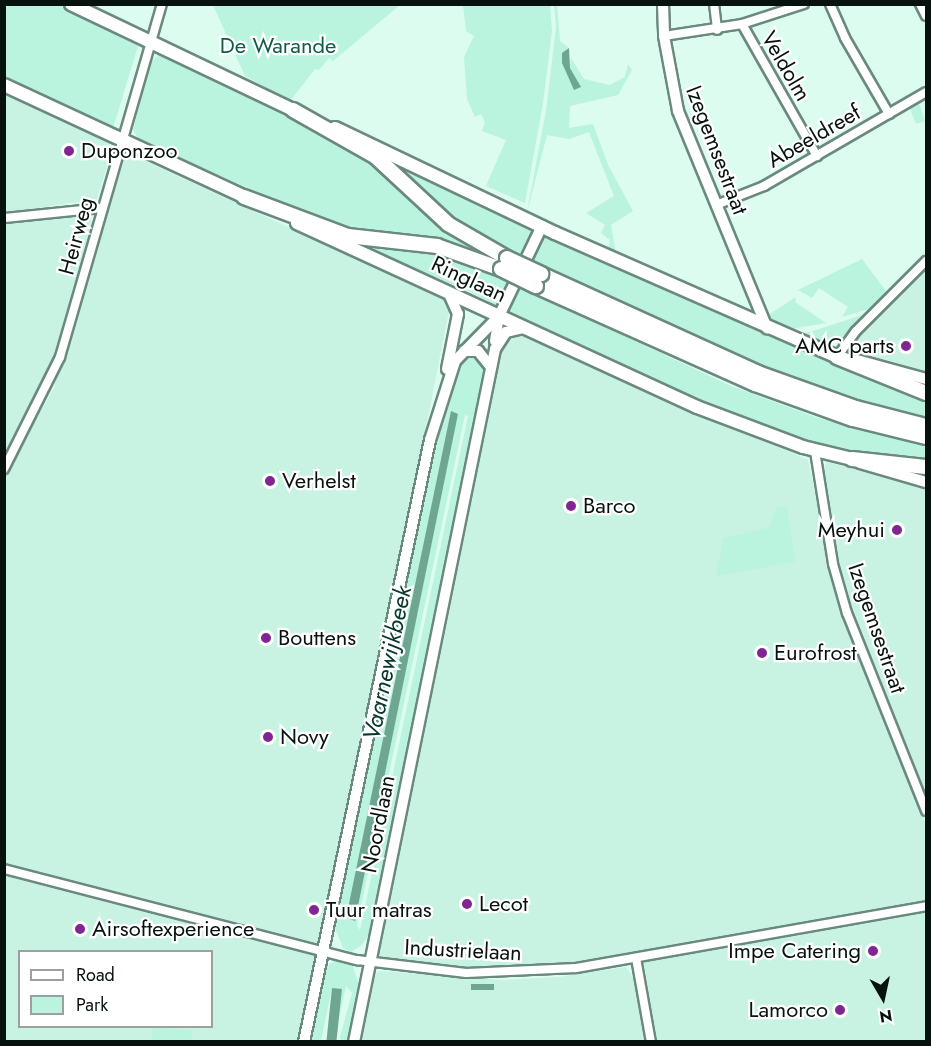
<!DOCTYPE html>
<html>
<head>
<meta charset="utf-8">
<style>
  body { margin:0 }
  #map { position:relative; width:931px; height:1046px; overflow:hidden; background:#dbfcef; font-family:Jost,sans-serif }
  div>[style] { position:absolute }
  .built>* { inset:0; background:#c8f3e3 }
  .green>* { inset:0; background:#baf3de }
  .water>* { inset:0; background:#6ea692; transform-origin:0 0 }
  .roads { filter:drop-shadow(2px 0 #6b897e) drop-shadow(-2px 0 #6b897e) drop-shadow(0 2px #6b897e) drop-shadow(0 -2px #6b897e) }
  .street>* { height:8px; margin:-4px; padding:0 4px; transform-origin:4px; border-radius:4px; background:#fff }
  .secondary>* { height:10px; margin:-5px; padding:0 5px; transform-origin:5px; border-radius:5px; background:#fff }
  .primary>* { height:12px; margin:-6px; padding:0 6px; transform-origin:6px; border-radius:6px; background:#fff }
  .highway>* { height:14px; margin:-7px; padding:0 7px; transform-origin:7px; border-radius:7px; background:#fff }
  .bridges { filter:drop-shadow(2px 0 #6b897e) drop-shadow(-2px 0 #6b897e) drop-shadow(0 2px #6b897e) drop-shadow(0 -2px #6b897e) }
  .highway-bridge>* { height:14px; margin:-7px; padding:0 7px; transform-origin:7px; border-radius:7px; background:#fff }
  .dots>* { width:16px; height:16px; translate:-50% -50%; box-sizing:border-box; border:3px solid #fff; border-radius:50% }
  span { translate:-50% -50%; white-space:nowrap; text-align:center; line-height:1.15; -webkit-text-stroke:4.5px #fff; paint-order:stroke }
  .park-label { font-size:22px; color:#125b47 }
  .street-label { font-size:22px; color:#07120e }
  .poi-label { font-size:22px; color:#07120e }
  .left { translate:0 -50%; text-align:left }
  .right { translate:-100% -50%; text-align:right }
  .water-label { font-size:24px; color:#06392c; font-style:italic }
  .frame { position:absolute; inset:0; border:6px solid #07120e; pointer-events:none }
  .legend { position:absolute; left:18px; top:950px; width:195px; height:78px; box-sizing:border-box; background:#fff; border:2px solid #9ca09f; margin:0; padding:8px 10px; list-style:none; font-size:18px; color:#07120e }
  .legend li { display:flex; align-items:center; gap:12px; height:30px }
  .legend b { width:30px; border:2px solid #9ca09f }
  .north { position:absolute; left:853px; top:968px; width:60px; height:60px; -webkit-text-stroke:4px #fff; paint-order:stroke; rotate:171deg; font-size:16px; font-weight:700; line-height:24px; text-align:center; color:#07120e }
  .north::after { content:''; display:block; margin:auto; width:21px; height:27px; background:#07120e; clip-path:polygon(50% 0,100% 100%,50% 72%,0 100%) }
</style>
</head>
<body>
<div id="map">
  <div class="built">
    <div style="clip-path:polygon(4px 91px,109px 143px,112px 151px,97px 199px,5px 213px)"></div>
    <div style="clip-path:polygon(130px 154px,423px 289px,446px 301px,449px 311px,371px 706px,320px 941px,317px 943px,5px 865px,4px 477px,54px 388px,123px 155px)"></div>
    <div style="clip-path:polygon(86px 213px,92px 222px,56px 357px,33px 411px,5px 461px,5px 222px)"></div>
    <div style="clip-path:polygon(926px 269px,926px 373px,856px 351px,855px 344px,866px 327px)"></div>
    <div style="clip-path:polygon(515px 336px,526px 337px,808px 460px,843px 619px,926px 825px,926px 903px,562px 965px,473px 969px,418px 965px,386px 960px,379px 955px,492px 384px,504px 346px)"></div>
    <div style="clip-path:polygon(827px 462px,926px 488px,926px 800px,842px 583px,819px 477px)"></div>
    <div style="clip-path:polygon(evenodd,4px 872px,311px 953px,318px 961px,302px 1041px,5px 1041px,4px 872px,20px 952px,212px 952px,212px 1026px,20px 1026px,20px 952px)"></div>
    <div style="clip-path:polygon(926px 911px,926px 1041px,657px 1041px,644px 962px)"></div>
    <div style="clip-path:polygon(626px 967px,634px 979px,646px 1041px,356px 1042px,373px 975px,380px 971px,501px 980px,559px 977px)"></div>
  </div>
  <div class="green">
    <div style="clip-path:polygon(4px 5px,59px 5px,138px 46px,113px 128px,5px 76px)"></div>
    <div style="clip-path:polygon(213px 5px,400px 5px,333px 61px,329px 58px,319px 70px,315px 69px,290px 101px,245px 76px)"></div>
    <div style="clip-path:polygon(463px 5px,550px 5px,552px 31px,543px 103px,525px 203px,486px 186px,506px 140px,482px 131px,485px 122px,481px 114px,475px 117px,467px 99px,464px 57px,474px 36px,466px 31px)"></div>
    <div style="clip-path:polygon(554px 5px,557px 5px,560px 41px,569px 48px,562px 58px,581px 87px,570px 68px,571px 58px,584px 79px,610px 85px,625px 77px,628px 64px,632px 70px,618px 95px,570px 106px,569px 128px,593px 124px,608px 165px,633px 211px,611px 225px,616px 254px,608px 251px,610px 240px,601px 233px,605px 225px,586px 213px,614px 196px,589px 132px,569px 139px,547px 135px,527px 212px,546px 111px,556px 28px)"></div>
    <div style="clip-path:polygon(158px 55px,362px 152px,436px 221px,496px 258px,495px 261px,335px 227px,139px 139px,133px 130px,150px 63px)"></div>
    <div style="clip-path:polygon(918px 101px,925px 121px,916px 124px,909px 106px)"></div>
    <div style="clip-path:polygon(385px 157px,666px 290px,926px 397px,926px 421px,870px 408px,763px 371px,462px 230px)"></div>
    <div style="clip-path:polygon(339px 236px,445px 252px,731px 386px,818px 418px,926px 445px,926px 462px,863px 456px,814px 446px,737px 417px,570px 344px,471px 292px)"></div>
    <div style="clip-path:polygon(862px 259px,886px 291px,872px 308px,842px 317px,848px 307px,819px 288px,812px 298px,798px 290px)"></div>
    <div style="clip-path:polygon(796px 297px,795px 302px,826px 323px,791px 329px,770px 318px,770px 314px)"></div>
    <div style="clip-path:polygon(866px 314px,838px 342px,827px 343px,803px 334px)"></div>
    <div style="clip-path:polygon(evenodd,475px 355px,485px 365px,484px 380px,369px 934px,362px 945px,351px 952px,343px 948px,335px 928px,392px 647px,449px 390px,461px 360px,475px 355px,458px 413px,355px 920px,354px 921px,346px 919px,458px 413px,475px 355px,465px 415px,468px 416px,360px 930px,357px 925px,465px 415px)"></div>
    <div style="clip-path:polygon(777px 507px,787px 507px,795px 562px,716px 576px,723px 538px,768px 528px)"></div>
    <div style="clip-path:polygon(335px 960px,352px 964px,359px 984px,348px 1041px,341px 1041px,340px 1037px,352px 993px,346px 986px,334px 1041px,331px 1041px,342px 990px,332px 988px,321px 1041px,311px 1042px,327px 967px)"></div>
    <div style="clip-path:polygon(153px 1027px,193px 1031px,191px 1041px,151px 1041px)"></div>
  </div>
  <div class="water">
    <div style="clip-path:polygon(569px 48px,570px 68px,581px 87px,574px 90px,562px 63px,562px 53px)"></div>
    <div style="clip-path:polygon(451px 411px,458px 414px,355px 921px,346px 918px)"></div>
    <div style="left:471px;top:984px;width:23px;height:6px"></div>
    <div style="left:332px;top:988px;width:10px;height:54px;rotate:6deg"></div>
  </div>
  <div class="roads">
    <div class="street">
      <div style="left:714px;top:4px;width:26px;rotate:83deg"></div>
      <div style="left:830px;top:4px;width:37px;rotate:66deg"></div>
      <div style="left:845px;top:38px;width:88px;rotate:59.9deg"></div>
      <div style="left:920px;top:4px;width:13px;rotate:63deg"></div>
      <div style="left:742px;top:24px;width:152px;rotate:60.4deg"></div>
      <div style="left:664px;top:36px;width:79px;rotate:-8.7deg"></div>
      <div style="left:742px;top:24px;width:65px;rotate:-17.9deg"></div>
      <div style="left:716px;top:205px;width:52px;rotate:-21.6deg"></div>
      <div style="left:764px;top:186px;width:187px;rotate:-30.1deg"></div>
      <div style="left:4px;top:218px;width:99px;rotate:-5.8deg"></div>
      <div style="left:837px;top:357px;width:32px;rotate:-54deg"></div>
      <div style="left:856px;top:331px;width:99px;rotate:-45deg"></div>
      <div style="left:815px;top:451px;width:114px;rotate:80.9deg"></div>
      <div style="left:833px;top:564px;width:51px;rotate:74.1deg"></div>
      <div style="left:847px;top:613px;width:213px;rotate:68.2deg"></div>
      <div style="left:4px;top:469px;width:125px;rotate:-63.4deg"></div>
      <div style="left:60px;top:357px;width:367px;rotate:-73.9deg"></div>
      <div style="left:4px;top:869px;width:365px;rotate:14.5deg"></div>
      <div style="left:357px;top:960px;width:110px;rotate:6.8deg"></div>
      <div style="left:466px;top:973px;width:110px;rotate:-2.6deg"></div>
      <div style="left:576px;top:968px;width:355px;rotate:-10deg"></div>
      <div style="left:636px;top:958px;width:85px;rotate:79.9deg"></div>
    </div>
    <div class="secondary">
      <div style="left:663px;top:4px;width:32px;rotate:88deg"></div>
      <div style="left:664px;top:36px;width:76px;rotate:79.4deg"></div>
      <div style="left:678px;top:111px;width:235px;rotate:67.7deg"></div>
      <div style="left:495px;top:341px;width:25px;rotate:-81deg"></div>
      <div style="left:499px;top:316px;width:100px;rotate:-64.5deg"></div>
      <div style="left:464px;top:351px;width:14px"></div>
      <div style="left:478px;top:351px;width:21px;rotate:51deg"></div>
      <div style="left:857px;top:360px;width:72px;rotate:15.4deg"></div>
      <div style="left:447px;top:369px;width:56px;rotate:-78.7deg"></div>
      <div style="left:458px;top:314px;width:24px;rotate:-114deg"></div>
      <div style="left:860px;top:463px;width:69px;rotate:16.1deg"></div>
      <div style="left:304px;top:1042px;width:615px;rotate:-78.18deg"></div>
      <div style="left:430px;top:440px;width:83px;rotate:-72.4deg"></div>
      <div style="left:455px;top:361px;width:63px;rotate:-45.6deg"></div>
      <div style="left:354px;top:1042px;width:707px;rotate:-78.5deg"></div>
      <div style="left:495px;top:349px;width:20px;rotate:-57deg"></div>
      <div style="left:506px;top:332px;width:18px;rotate:-13deg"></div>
    </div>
    <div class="primary">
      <div style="left:71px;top:4px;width:254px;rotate:25.5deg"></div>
      <div style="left:4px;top:85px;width:273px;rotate:24.9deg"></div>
      <div style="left:335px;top:128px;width:244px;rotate:25.5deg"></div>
      <div style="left:555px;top:233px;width:308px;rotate:23.7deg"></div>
      <div style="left:297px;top:223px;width:440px;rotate:24.7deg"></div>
      <div style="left:697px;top:407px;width:113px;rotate:20.7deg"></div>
      <div style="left:803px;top:447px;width:50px;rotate:13.8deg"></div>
    </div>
    <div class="highway">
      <div style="left:293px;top:110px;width:95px;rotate:29.5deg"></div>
      <div style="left:376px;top:157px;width:98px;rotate:42.9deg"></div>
      <div style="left:448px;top:224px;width:68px;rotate:30deg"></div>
      <div style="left:244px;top:197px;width:111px;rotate:20.6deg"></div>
      <div style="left:348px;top:236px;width:90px;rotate:6.4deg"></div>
      <div style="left:437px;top:246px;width:68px;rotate:19.8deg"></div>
      <div style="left:541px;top:274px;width:239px;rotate:24.5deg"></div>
      <div style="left:758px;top:373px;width:104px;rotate:19.7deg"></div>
      <div style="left:856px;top:408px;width:72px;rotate:14.4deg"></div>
      <div style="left:536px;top:286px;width:240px;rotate:24.1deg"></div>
      <div style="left:755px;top:384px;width:104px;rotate:19.7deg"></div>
      <div style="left:853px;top:419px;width:75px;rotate:13.9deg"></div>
      <div style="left:837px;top:357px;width:96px;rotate:22deg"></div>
      <div style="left:852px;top:459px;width:74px;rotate:6.2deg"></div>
    </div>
  </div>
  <div class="bridges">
    <div class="highway-bridge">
      <div style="left:507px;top:258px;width:38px;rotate:25deg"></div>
      <div style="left:501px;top:269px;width:39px;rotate:26deg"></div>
    </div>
  </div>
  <div class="dots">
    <div style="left:69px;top:151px;background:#802692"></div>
    <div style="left:906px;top:346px;background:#802692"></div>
    <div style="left:270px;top:481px;background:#802692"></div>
    <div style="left:571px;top:506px;background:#802692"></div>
    <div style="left:897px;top:530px;background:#802692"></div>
    <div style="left:266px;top:638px;background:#802692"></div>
    <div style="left:762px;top:653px;background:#802692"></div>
    <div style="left:268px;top:737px;background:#802692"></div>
    <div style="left:467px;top:904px;background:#802692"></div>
    <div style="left:314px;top:910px;background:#802692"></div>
    <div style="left:80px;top:929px;background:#802692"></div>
    <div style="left:873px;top:951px;background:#802692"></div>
    <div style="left:840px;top:1010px;background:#802692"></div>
  </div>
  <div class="park-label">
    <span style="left:278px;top:46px">De Warande</span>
  </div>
  <div class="street-label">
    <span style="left:786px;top:66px;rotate:60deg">Veldolm</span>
    <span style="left:814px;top:136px;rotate:-30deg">Abeeldreef</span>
    <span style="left:717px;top:150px;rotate:69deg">Izegemsestraat</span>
    <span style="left:76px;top:236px;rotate:-75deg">Heirweg</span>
    <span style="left:469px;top:279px;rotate:25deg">Ringlaan</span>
    <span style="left:877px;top:628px;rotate:71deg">Izegemsestraat</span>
    <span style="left:378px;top:824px;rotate:-79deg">Noordlaan</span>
    <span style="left:463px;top:950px;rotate:3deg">Industrielaan</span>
  </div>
  <div class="poi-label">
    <span class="left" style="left:81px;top:151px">Duponzoo</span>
    <span class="right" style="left:894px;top:346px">AMC parts</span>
    <span class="left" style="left:282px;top:481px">Verhelst</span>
    <span class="left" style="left:583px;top:506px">Barco</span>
    <span class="right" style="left:885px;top:530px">Meyhui</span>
    <span class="left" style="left:278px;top:638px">Bouttens</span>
    <span class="left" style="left:774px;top:653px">Eurofrost</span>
    <span class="left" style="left:280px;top:737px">Novy</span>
    <span class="left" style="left:479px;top:904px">Lecot</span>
    <span class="left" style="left:326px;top:910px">Tuur matras</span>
    <span class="left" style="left:92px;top:929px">Airsoftexperience</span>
    <span class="right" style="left:861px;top:951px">Impe Catering</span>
    <span class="right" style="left:828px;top:1010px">Lamorco</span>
  </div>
  <div class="water-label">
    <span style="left:387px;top:663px;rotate:-78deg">Vaarnewijkbeek</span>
  </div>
  <div class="frame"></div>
  <ul class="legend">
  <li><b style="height:8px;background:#fff"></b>Road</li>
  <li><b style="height:16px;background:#baf3de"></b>Park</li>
  </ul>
  <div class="north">N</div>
</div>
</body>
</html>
